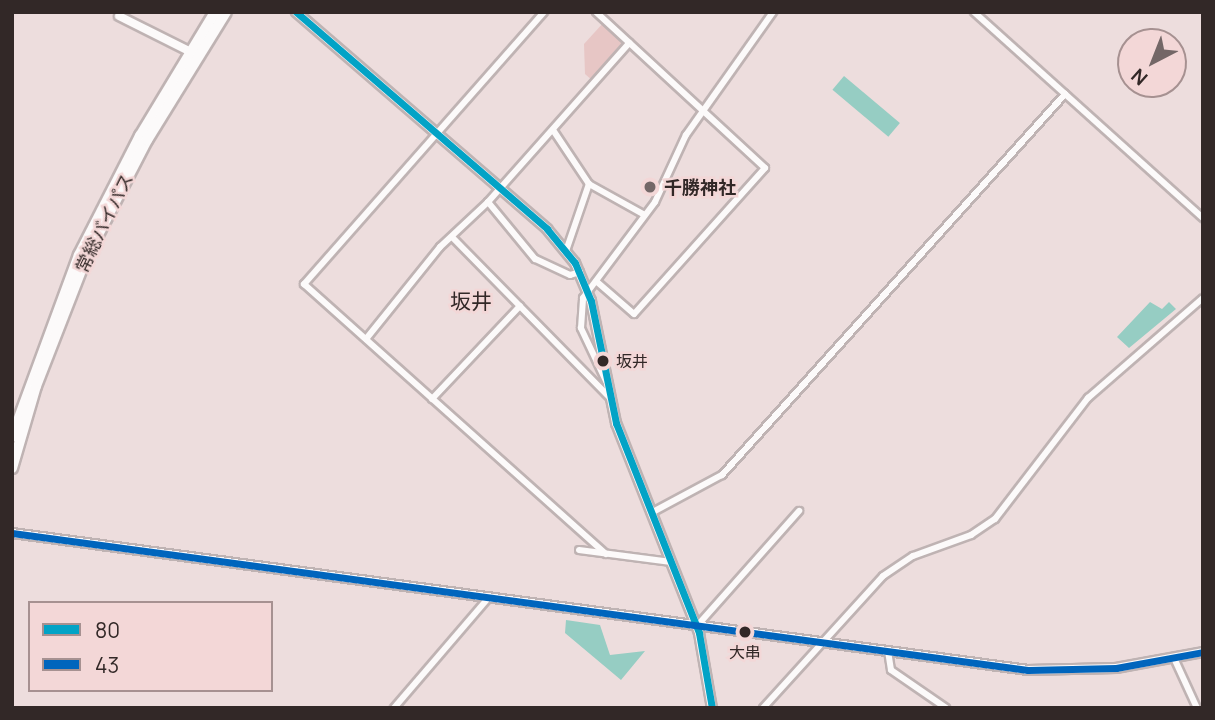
<!DOCTYPE html>
<html>
<head>
<meta charset="utf-8">
<style>
  body { margin:0 }
  #map { position:relative; width:1215px; height:720px; overflow:hidden; background:#eddddd; font-family:Manrope,"Noto Sans JP",sans-serif }
  div>[style] { position:absolute }
  .green>* { inset:0; background:#e7c6c5 }
  .water>* { inset:0; background:#96cdc3; transform-origin:0 0 }
  .stream>* { height:2px; margin:-1px; padding:0 1px; transform-origin:1px; border-radius:1px; background:#96cdc3 }
  .roads { filter:drop-shadow(2px 0 #bfb3b3) drop-shadow(-2px 0 #bfb3b3) drop-shadow(0 2px #bfb3b3) drop-shadow(0 -2px #bfb3b3) }
  .street>* { height:6px; margin:-3px; padding:0 3px; transform-origin:3px; border-radius:3px; background:#fcfafa }
  .secondary>* { height:8px; margin:-4px; padding:0 4px; transform-origin:4px; border-radius:4px; background:#fcfafa }
  .highway>* { height:10px; margin:-5px; padding:0 5px; transform-origin:5px; border-radius:5px; background:#fcfafa }
  .bus-1>* { height:7px; margin:-3.5px; padding:0 3.5px; transform-origin:3.5px; border-radius:3.5px; background:#02a3c6 }
  .bus-2>* { height:7px; margin:-3.5px; padding:0 3.5px; transform-origin:3.5px; border-radius:3.5px; background:#0065bd }
  .dots>* { width:19px; height:19px; translate:-50% -50%; box-sizing:border-box; border:4px solid #f3d7d7; border-radius:50% }
  span { translate:-50% -50%; white-space:nowrap; text-align:center; line-height:1.15; -webkit-text-stroke:5px #f3d7d7; paint-order:stroke }
  .bus-label { font-size:16px; color:#322827 }
  .left { translate:0 -50%; text-align:left }
  .poi-label { font-size:18px; color:#322827; font-weight:700 }
  .street-label { font-size:18px; color:#322827 }
  .quarter-label { font-size:21px; color:#322827 }
  .frame { position:absolute; inset:0; border:14px solid #322827; pointer-events:none }
  .legend { position:absolute; left:28px; top:601px; width:245px; height:91px; box-sizing:border-box; background:#f3d7d7; border:2px solid #a69191; margin:0; padding:9px 12px; list-style:none; font-size:21px; color:#322827 }
  .legend li { display:flex; align-items:center; gap:14px; height:35px }
  .legend b { width:35px; border:2px solid #a69191 }
  .north { position:absolute; left:1117px; top:28px; width:70px; height:70px; box-sizing:border-box; background:#f3d7d7; border:2px solid #a69191; border-radius:50%; rotate:222deg; font-size:19px; font-weight:700; line-height:28px; text-align:center; color:#322827 }
  .north::after { content:''; display:block; margin:auto; width:24px; height:32px; background:#736767; clip-path:polygon(50% 0,100% 100%,50% 72%,0 100%) }
</style>
</head>
<body>
<div id="map">
  <div class="green">
    <div style="clip-path:polygon(604px 22px,625px 45px,593px 81px,585px 74px,584px 44px)"></div>
  </div>
  <div class="water">
    <div style="left:844px;top:76px;width:73px;height:18px;rotate:40deg"></div>
    <div style="clip-path:polygon(1150px 302px,1162px 309px,1169px 302px,1176px 309px,1129px 348px,1117px 337px)"></div>
    <div style="clip-path:polygon(566px 620px,600px 625px,610px 655px,645px 651px,621px 680px,565px 633px)"></div>
  </div>
  <div class="stream">
    <div style="left:956px;top:543px;width:22px;rotate:-18deg"></div>
    <div style="left:977px;top:536px;width:35px;rotate:-39deg"></div>
    <div style="left:1004px;top:514px;width:143px;rotate:-52.7deg"></div>
    <div style="left:768px;top:708px;width:48px;rotate:-48.4deg"></div>
  </div>
  <div class="roads">
    <div class="street">
      <div style="left:544px;top:12px;width:363px;rotate:131.4deg"></div>
      <div style="left:304px;top:284px;width:405px;rotate:41.8deg"></div>
      <div style="left:596px;top:12px;width:230px;rotate:42.7deg"></div>
      <div style="left:765px;top:168px;width:196px;rotate:131.9deg"></div>
      <div style="left:634px;top:314px;width:50px;rotate:-139deg"></div>
      <div style="left:974px;top:12px;width:308px;rotate:42deg"></div>
      <div style="left:553px;top:130px;width:65px;rotate:56.3deg"></div>
      <div style="left:589px;top:184px;width:62px;rotate:29.1deg"></div>
      <div style="left:453px;top:238px;width:223px;rotate:45.5deg"></div>
      <div style="left:566px;top:251px;width:71px;rotate:-71.1deg"></div>
      <div style="left:580px;top:272px;width:10px;rotate:163deg"></div>
      <div style="left:570px;top:275px;width:38px;rotate:-155deg"></div>
      <div style="left:535px;top:259px;width:74px;rotate:-129.5deg"></div>
      <div style="left:488px;top:202px;width:213px;rotate:-48.4deg"></div>
      <div style="left:366px;top:339px;width:118px;rotate:-51.2deg"></div>
      <div style="left:440px;top:247px;width:66px;rotate:-43.2deg"></div>
      <div style="left:606px;top:381px;width:59px;rotate:-115.3deg"></div>
      <div style="left:581px;top:328px;width:30px;rotate:-86deg"></div>
      <div style="left:583px;top:298px;width:120px;rotate:-53.1deg"></div>
      <div style="left:655px;top:202px;width:74px;rotate:-65.2deg"></div>
      <div style="left:686px;top:135px;width:151px;rotate:-54.7deg"></div>
      <div style="left:432px;top:399px;width:128px;rotate:-46.6deg"></div>
      <div style="left:651px;top:513px;width:81px;rotate:-28.2deg"></div>
      <div style="left:722px;top:475px;width:513px;rotate:-48deg"></div>
      <div style="left:579px;top:550px;width:93px;rotate:7.4deg"></div>
      <div style="left:697px;top:626px;width:154px;rotate:-48.4deg"></div>
      <div style="left:888px;top:651px;width:19px;rotate:81deg"></div>
      <div style="left:891px;top:670px;width:67px;rotate:34.6deg"></div>
      <div style="left:1174px;top:658px;width:55px;rotate:65.3deg"></div>
      <div style="left:394px;top:708px;width:146px;rotate:-49.4deg"></div>
      <div style="left:763px;top:708px;width:178px;rotate:-47.7deg"></div>
      <div style="left:883px;top:576px;width:36px;rotate:-34deg"></div>
      <div style="left:913px;top:556px;width:62px;rotate:-19.9deg"></div>
      <div style="left:971px;top:535px;width:29px;rotate:-34deg"></div>
      <div style="left:995px;top:519px;width:153px;rotate:-52.5deg"></div>
      <div style="left:1088px;top:398px;width:152px;rotate:-41deg"></div>
    </div>
    <div class="secondary">
      <div style="left:296px;top:12px;width:332px;rotate:40.8deg"></div>
      <div style="left:547px;top:229px;width:44px;rotate:50.5deg"></div>
      <div style="left:575px;top:263px;width:41px;rotate:67.2deg"></div>
      <div style="left:591px;top:301px;width:125px;rotate:78.4deg"></div>
      <div style="left:616px;top:423px;width:226px;rotate:68.4deg"></div>
      <div style="left:699px;top:633px;width:76px;rotate:80.2deg"></div>
      <div style="left:119px;top:16px;width:80px;rotate:26.6deg"></div>
      <div style="left:12px;top:533px;width:1025px;rotate:7.68deg"></div>
      <div style="left:1028px;top:670px;width:88px;rotate:-1.3deg"></div>
      <div style="left:1116px;top:668px;width:88px;rotate:-10.4deg"></div>
    </div>
    <div class="highway">
      <div style="left:12px;top:437px;width:194px;rotate:-69.8deg"></div>
      <div style="left:79px;top:255px;width:134px;rotate:-62.9deg"></div>
      <div style="left:140px;top:136px;width:145px;rotate:-58.8deg"></div>
      <div style="left:12px;top:468px;width:85px;rotate:-73.7deg"></div>
      <div style="left:36px;top:386px;width:137px;rotate:-68.7deg"></div>
      <div style="left:86px;top:258px;width:133px;rotate:-62.7deg"></div>
      <div style="left:147px;top:140px;width:150px;rotate:-58.3deg"></div>
    </div>
  </div>
  <div class="bus-1">
    <div style="left:296px;top:12px;width:332px;rotate:40.8deg"></div>
    <div style="left:547px;top:229px;width:44px;rotate:50.5deg"></div>
    <div style="left:575px;top:263px;width:41px;rotate:67.2deg"></div>
    <div style="left:591px;top:301px;width:125px;rotate:78.4deg"></div>
    <div style="left:616px;top:423px;width:226px;rotate:68.4deg"></div>
    <div style="left:699px;top:633px;width:76px;rotate:80.2deg"></div>
  </div>
  <div class="bus-2">
    <div style="left:12px;top:533px;width:1025px;rotate:7.68deg"></div>
    <div style="left:1028px;top:670px;width:88px;rotate:-1.3deg"></div>
    <div style="left:1116px;top:668px;width:88px;rotate:-10.4deg"></div>
  </div>
  <div class="dots">
    <div style="left:650px;top:187px;background:#736767"></div>
    <div style="left:603px;top:361px;background:#322827"></div>
    <div style="left:745px;top:632px;background:#322827"></div>
  </div>
  <div class="bus-label">
    <span class="left" style="left:616px;top:361px">坂井</span>
    <span style="left:745px;top:652px">大串</span>
  </div>
  <div class="poi-label">
    <span class="left" style="left:664px;top:187px">千勝神社</span>
  </div>
  <div class="street-label">
    <span style="left:104px;top:223px;rotate:-64deg">常総バイパス</span>
  </div>
  <div class="quarter-label">
    <span style="left:471px;top:301px">坂井</span>
  </div>
  <div class="frame"></div>
  <ul class="legend">
  <li><b style="height:9px;background:#02a3c6"></b>80</li>
  <li><b style="height:9px;background:#0065bd"></b>43</li>
  </ul>
  <div class="north">N</div>
</div>
</body>
</html>
